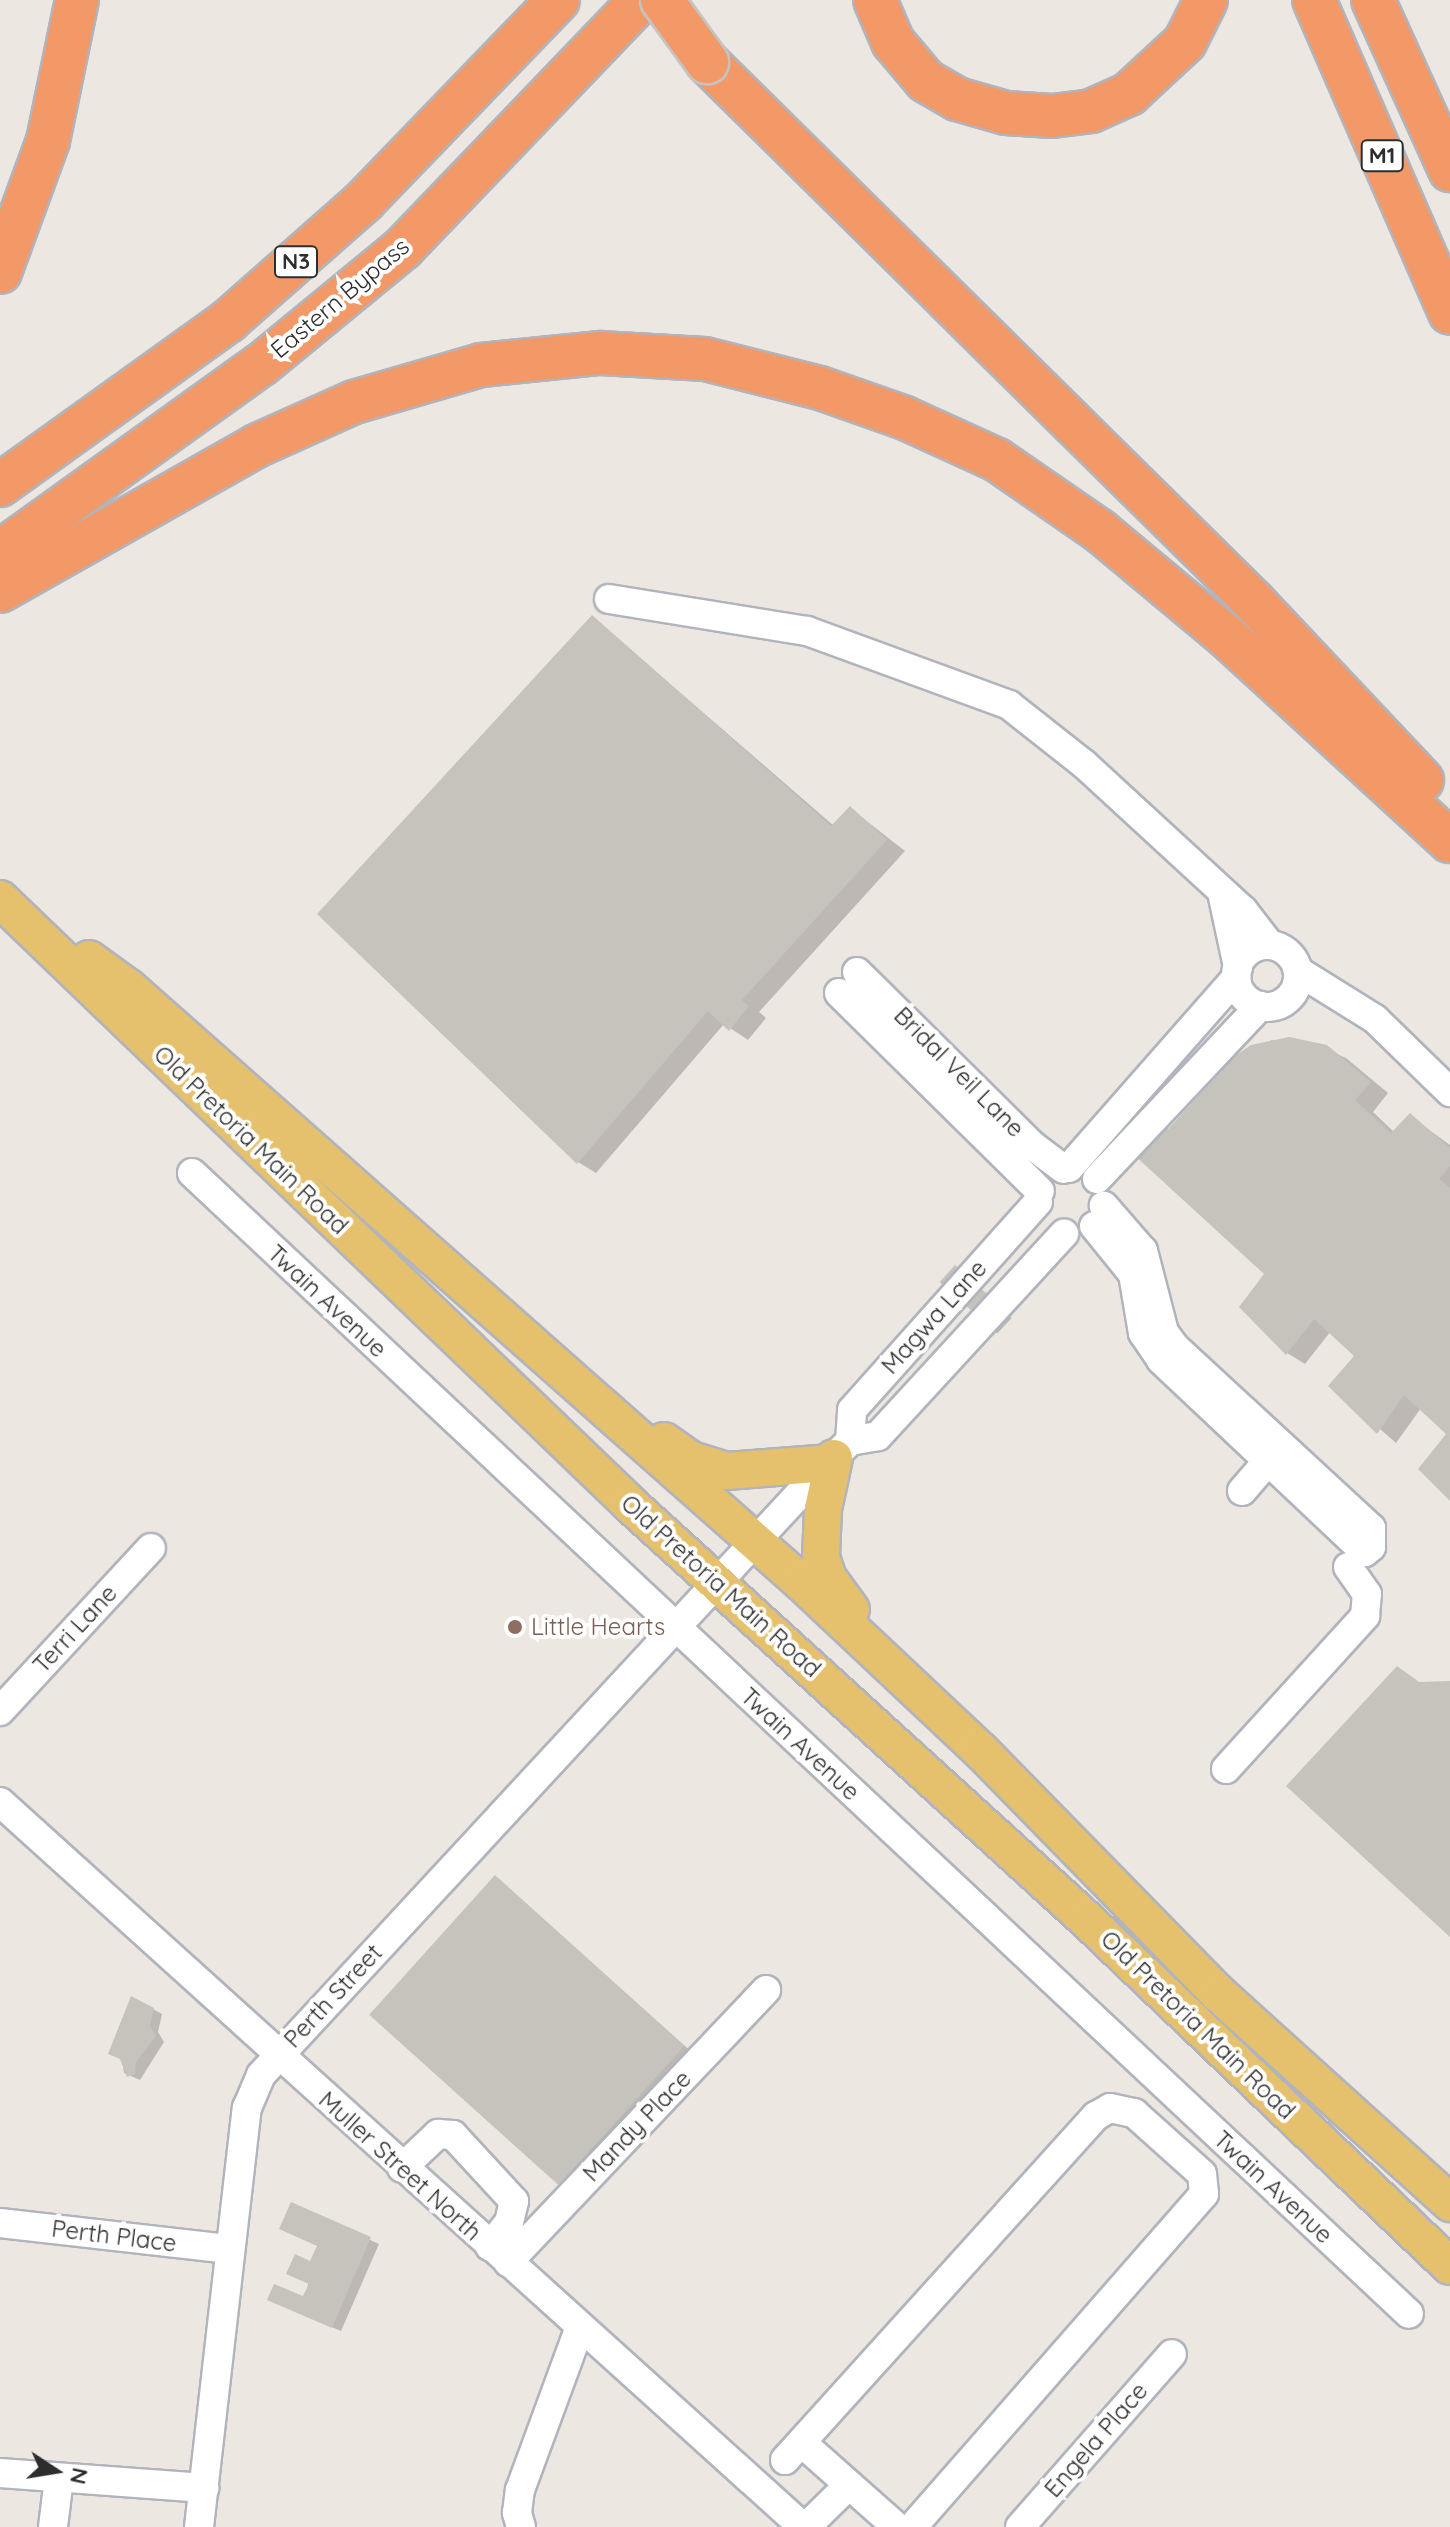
<!DOCTYPE html>
<html>
<head>
<meta charset="utf-8">
<style>
  body { margin:0 }
  #map { position:relative; width:1450px; height:2527px; overflow:hidden; background:#ede7e1; font-family:Quicksand,sans-serif }
  div>[style] { position:absolute }
  .shadow>* { inset:0; background:#0003; transform-origin:0 0 }
  .building>* { inset:0; background:#c6c2bc; transform-origin:0 0 }
  .roads { filter:drop-shadow(2px 0 #b1b4bc) drop-shadow(-2px 0 #b1b4bc) drop-shadow(0 2px #b1b4bc) drop-shadow(0 -2px #b1b4bc) }
  .minor>* { height:28px; margin:-14px; padding:0 14px; transform-origin:14px; border-radius:14px; background:#fff }
  .minor>.ring { margin:-14px; padding:0; box-sizing:content-box; background:none; border:28px solid #fff; border-radius:50% }
  .major>* { height:36px; margin:-18px; padding:0 18px; transform-origin:18px; border-radius:18px; background:#e6c16d }
  .highway>* { height:42px; margin:-21px; padding:0 21px; transform-origin:21px; border-radius:21px; background:#f29967 }
  .bridges { filter:drop-shadow(2px 0 #c4c4c4) drop-shadow(-2px 0 #c4c4c4) drop-shadow(0 2px #c4c4c4) drop-shadow(0 -2px #c4c4c4) }
  .highway-bridge>* { height:42px; margin:-21px; padding:0 21px; transform-origin:21px; border-radius:21px; background:#f29967 }
  .dots>* { width:22px; height:22px; translate:-50% -50%; box-sizing:border-box; border:4px solid #fff; border-radius:50% }
  span { translate:-50% -50%; white-space:nowrap; text-align:center; line-height:1.15; -webkit-text-stroke:8px #fff; paint-order:stroke }
  .shield-label span { padding:2px 6px; background:#fff; border:2px solid; border-radius:6px; -webkit-text-stroke-width:0 }
  .shield-label { font-size:22px; color:#2d2d2d; font-weight:700 }
  .street-label { font-size:24px; color:#2d2d2d }
  .education-label { font-size:24px; color:#785e54 }
  .left { translate:0 -50%; text-align:left }
  .north { position:absolute; left:16px; top:2431px; width:80px; height:80px; -webkit-text-stroke:6px #fff; paint-order:stroke; rotate:102deg; font-size:22px; font-weight:700; line-height:32px; text-align:center; color:#2d2d2d }
  .north::after { content:''; display:block; margin:auto; width:28px; height:36px; background:#2d2d2d; clip-path:polygon(50% 0,100% 100%,50% 72%,0 100%) }
</style>
</head>
<body>
<div id="map">
  <div class="shadow">
    <div style="clip-path:polygon(593px 617px,834px 826px,850px 808px,905px 851px,759px 1012px,766px 1018px,748px 1040px,724px 1024px,596px 1173px,578px 1162px)"></div>
    <div style="clip-path:polygon(1272px 1040px,1307px 1041px,1346px 1058px,1388px 1093px,1373px 1112px,1394px 1132px,1410px 1116px,1450px 1145px,1450px 1498px,1449px 1434px,1421px 1408px,1396px 1443px,1331px 1386px,1357px 1356px,1331px 1331px,1305px 1364px,1287px 1353px,1267px 1273px,1161px 1125px,1170px 1130px,1236px 1058px)"></div>
    <div style="left:959px;top:1269px;width:72px;height:21px;rotate:43deg"></div>
    <div style="clip-path:polygon(496px 1878px,695px 2055px,571px 2192px,558px 2184px)"></div>
    <div style="clip-path:polygon(132px 1998px,162px 2014px,158px 2032px,164px 2042px,140px 2080px,124px 2073px,122px 2060px)"></div>
    <div style="clip-path:polygon(292px 2205px,379px 2244px,341px 2331px,278px 2304px,304px 2299px,319px 2246px)"></div>
  </div>
  <div class="building">
    <div style="clip-path:polygon(592px 615px,831px 826px,850px 806px,887px 840px,742px 1000px,749px 1006px,729px 1031px,708px 1011px,577px 1164px,317px 914px)"></div>
    <div style="clip-path:polygon(1289px 1037px,1327px 1045px,1371px 1082px,1355px 1100px,1391px 1133px,1410px 1113px,1450px 1148px,1450px 1166px,1439px 1179px,1450px 1188px,1450px 1501px,1418px 1469px,1446px 1434px,1404px 1395px,1377px 1434px,1328px 1386px,1354px 1356px,1314px 1319px,1286px 1355px,1239px 1307px,1264px 1274px,1133px 1154px,1161px 1122px,1168px 1129px,1235px 1056px,1251px 1045px)"></div>
    <div style="left:955px;top:1265px;width:74px;height:23px;rotate:42deg"></div>
    <div style="clip-path:polygon(1397px 1666px,1419px 1682px,1450px 1681px,1450px 1937px,1286px 1786px)"></div>
    <div style="left:495px;top:1875px;width:255px;height:188px;rotate:42deg"></div>
    <div style="clip-path:polygon(131px 1996px,154px 2008px,150px 2026px,156px 2036px,136px 2062px,135px 2074px,127px 2077px,120px 2059px,108px 2054px)"></div>
    <div style="clip-path:polygon(291px 2202px,371px 2237px,332px 2328px,267px 2300px,274px 2284px,303px 2296px,309px 2284px,286px 2274px,295px 2254px,310px 2261px,317px 2246px,279px 2229px)"></div>
  </div>
  <div class="roads">
    <div class="minor">
      <div style="left:609px;top:599px;width:201px;rotate:9.2deg"></div>
      <div style="left:807px;top:631px;width:215px;rotate:20.1deg"></div>
      <div style="left:1009px;top:705px;width:95px;rotate:38.2deg"></div>
      <div style="left:1084px;top:764px;width:216px;rotate:42.6deg"></div>
      <div style="left:1243px;top:910px;width:44px;rotate:52.4deg"></div>
      <div style="left:1223px;top:897px;width:72px;rotate:77.9deg"></div>
      <div class="ring" style="left:1236px;top:945px;width:34px;height:34px"></div>
      <div style="left:1298px;top:971px;width:91px;rotate:31.9deg"></div>
      <div style="left:1375px;top:1019px;width:105px;rotate:44.2deg"></div>
      <div style="left:857px;top:972px;width:247px;rotate:44.7deg"></div>
      <div style="left:1033px;top:1146px;width:38px;rotate:37deg"></div>
      <div style="left:839px;top:993px;width:282px;rotate:44.6deg"></div>
      <div style="left:1069px;top:1168px;width:254px;rotate:-48.7deg"></div>
      <div style="left:192px;top:1173px;width:1668px;rotate:43.15deg"></div>
      <div style="left:1097px;top:1179px;width:238px;rotate:-46.7deg"></div>
      <div style="left:1094px;top:1226px;width:62px;rotate:50.9deg"></div>
      <div style="left:1133px;top:1274px;width:60px;rotate:80.4deg"></div>
      <div style="left:1143px;top:1333px;width:32px;rotate:56deg"></div>
      <div style="left:1161px;top:1360px;width:280px;rotate:43.3deg"></div>
      <div style="left:1365px;top:1552px;width:8px;rotate:-40deg"></div>
      <div style="left:1371px;top:1547px;width:19px;rotate:-90deg"></div>
      <div style="left:1371px;top:1528px;width:268px;rotate:-137.3deg"></div>
      <div style="left:1174px;top:1346px;width:17px;rotate:-126deg"></div>
      <div style="left:1164px;top:1332px;width:84px;rotate:-104.5deg"></div>
      <div style="left:1143px;top:1251px;width:60px;rotate:-130.9deg"></div>
      <div style="left:850px;top:1441px;width:31px;rotate:-86deg"></div>
      <div style="left:852px;top:1410px;width:279px;rotate:-48.2deg"></div>
      <div style="left:1242px;top:1491px;width:57px;rotate:-49.3deg"></div>
      <div style="left:0;top:1711px;width:222px;rotate:-47.2deg"></div>
      <div style="left:1226px;top:1769px;width:207px;rotate:-47.7deg"></div>
      <div style="left:1365px;top:1616px;width:22px;rotate:-85deg"></div>
      <div style="left:1367px;top:1594px;width:33px;rotate:-125deg"></div>
      <div style="left:0;top:1802px;width:1082px;rotate:42.08deg"></div>
      <div style="left:402px;top:2168px;width:50px;rotate:-43.4deg"></div>
      <div style="left:438px;top:2134px;width:15px;rotate:4deg"></div>
      <div style="left:453px;top:2135px;width:90px;rotate:47.3deg"></div>
      <div style="left:514px;top:2201px;width:22px;rotate:103deg"></div>
      <div style="left:509px;top:2222px;width:31px;rotate:128deg"></div>
      <div style="left:0;top:2223px;width:229px;rotate:6.5deg"></div>
      <div style="left:508px;top:2262px;width:375px;rotate:-46.5deg"></div>
      <div style="left:802px;top:2443px;width:127px;rotate:41.5deg"></div>
      <div style="left:785px;top:2460px;width:464px;rotate:-47.9deg"></div>
      <div style="left:1096px;top:2116px;width:16px;rotate:-30deg"></div>
      <div style="left:1110px;top:2108px;width:25px;rotate:12deg"></div>
      <div style="left:1134px;top:2113px;width:91px;rotate:41.9deg"></div>
      <div style="left:1202px;top:2174px;width:20px;rotate:84deg"></div>
      <div style="left:1204px;top:2194px;width:443px;rotate:131.2deg"></div>
      <div style="left:0;top:2473px;width:205px;rotate:4.2deg"></div>
      <div style="left:53px;top:2527px;width:49px;rotate:-83deg"></div>
      <div style="left:199px;top:2527px;width:422px;rotate:-83.5deg"></div>
      <div style="left:247px;top:2108px;width:36px;rotate:-67deg"></div>
      <div style="left:261px;top:2075px;width:834px;rotate:-47.19deg"></div>
      <div style="left:828px;top:1463px;width:31px;rotate:-45deg"></div>
      <div style="left:850px;top:1441px;width:28px;rotate:-10deg"></div>
      <div style="left:878px;top:1436px;width:275px;rotate:-47.4deg"></div>
      <div style="left:521px;top:2527px;width:15px;rotate:-106deg"></div>
      <div style="left:517px;top:2513px;width:23px;rotate:-83deg"></div>
      <div style="left:520px;top:2490px;width:174px;rotate:-69.8deg"></div>
      <div style="left:806px;top:2527px;width:60px;rotate:-44.3deg"></div>
      <div style="left:1020px;top:2527px;width:230px;rotate:-48.7deg"></div>
    </div>
    <div class="major">
      <div style="left:0;top:899px;width:876px;rotate:43.84deg"></div>
      <div style="left:632px;top:1506px;width:615px;rotate:42.3deg"></div>
      <div style="left:1087px;top:1920px;width:501px;rotate:43.63deg"></div>
      <div style="left:89px;top:959px;width:49px;rotate:35.9deg"></div>
      <div style="left:129px;top:988px;width:898px;rotate:41.48deg"></div>
      <div style="left:802px;top:1583px;width:245px;rotate:43.2deg"></div>
      <div style="left:981px;top:1751px;width:340px;rotate:45.6deg"></div>
      <div style="left:1219px;top:1994px;width:312px;rotate:42.1deg"></div>
      <div style="left:664px;top:1441px;width:33px;rotate:35deg"></div>
      <div style="left:691px;top:1460px;width:38px;rotate:17deg"></div>
      <div style="left:727px;top:1471px;width:101px;rotate:-4.5deg"></div>
      <div style="left:834px;top:1458px;width:52px;rotate:102.2deg"></div>
      <div style="left:823px;top:1509px;width:48px;rotate:92.4deg"></div>
      <div style="left:821px;top:1557px;width:22px;rotate:72deg"></div>
      <div style="left:828px;top:1578px;width:39px;rotate:54deg"></div>
    </div>
    <div class="highway">
      <div style="left:875px;top:0;width:46px;rotate:66.8deg"></div>
      <div style="left:893px;top:42px;width:51px;rotate:49.8deg"></div>
      <div style="left:926px;top:81px;width:36px;rotate:30deg"></div>
      <div style="left:957px;top:99px;width:51px;rotate:15.9deg"></div>
      <div style="left:1006px;top:113px;width:46px;rotate:3.7deg"></div>
      <div style="left:1052px;top:116px;width:39px;rotate:-7deg"></div>
      <div style="left:1091px;top:111px;width:42px;rotate:-24.1deg"></div>
      <div style="left:1129px;top:94px;width:76px;rotate:-42.9deg"></div>
      <div style="left:1185px;top:42px;width:47px;rotate:-63.4deg"></div>
      <div style="left:1314px;top:0;width:341px;rotate:66.5deg"></div>
      <div style="left:1373px;top:0;width:187px;rotate:65.6deg"></div>
      <div style="left:707px;top:62px;width:769px;rotate:44.63deg"></div>
      <div style="left:1254px;top:602px;width:245px;rotate:46.7deg"></div>
      <div style="left:0;top:272px;width:140px;rotate:-69.9deg"></div>
      <div style="left:48px;top:141px;width:144px;rotate:-78.4deg"></div>
      <div style="left:0;top:485px;width:281px;rotate:-35.7deg"></div>
      <div style="left:228px;top:321px;width:181px;rotate:-41.4deg"></div>
      <div style="left:364px;top:201px;width:279px;rotate:-46deg"></div>
      <div style="left:0;top:552px;width:322px;rotate:-35.7deg"></div>
      <div style="left:262px;top:364px;width:183px;rotate:-39.4deg"></div>
      <div style="left:403px;top:248px;width:344px;rotate:-46.2deg"></div>
      <div style="left:0;top:591px;width:294px;rotate:-29.5deg"></div>
      <div style="left:256px;top:446px;width:107px;rotate:-24.2deg"></div>
      <div style="left:354px;top:402px;width:132px;rotate:-16.2deg"></div>
      <div style="left:481px;top:365px;width:120px;rotate:-5.8deg"></div>
      <div style="left:600px;top:353px;width:105px;rotate:3.3deg"></div>
      <div style="left:705px;top:359px;width:119px;rotate:14.2deg"></div>
      <div style="left:820px;top:388px;width:90px;rotate:19.4deg"></div>
      <div style="left:905px;top:418px;width:101px;rotate:24.5deg"></div>
      <div style="left:997px;top:460px;width:125px;rotate:34.6deg"></div>
      <div style="left:1100px;top:531px;width:165px;rotate:39.8deg"></div>
      <div style="left:1227px;top:637px;width:302px;rotate:42.5deg"></div>
    </div>
  </div>
  <div class="bridges">
    <div class="highway-bridge">
      <div style="left:662px;top:0;width:77px;rotate:54deg"></div>
    </div>
  </div>
  <div class="dots">
    <div style="left:515px;top:1627px;background:#8d6e63"></div>
  </div>
  <div class="shield-label">
    <span style="left:1382px;top:156px">M1</span>
    <span style="left:296px;top:262px">N3</span>
  </div>
  <div class="street-label">
    <span style="left:340px;top:298px;rotate:-40deg">Eastern Bypass</span>
    <span style="left:959px;top:1072px;rotate:45deg">Bridal Veil Lane</span>
    <span style="left:251px;top:1140px;rotate:44deg">Old Pretoria Main Road</span>
    <span style="left:327px;top:1301px;rotate:43deg">Twain Avenue</span>
    <span style="left:934px;top:1317px;rotate:-48deg">Magwa Lane</span>
    <span style="left:721px;top:1586px;rotate:42deg">Old Pretoria Main Road</span>
    <span style="left:75px;top:1629px;rotate:-47deg">Terri Lane</span>
    <span style="left:800px;top:1744px;rotate:43deg">Twain Avenue</span>
    <span style="left:333px;top:1996px;rotate:-47deg">Perth Street</span>
    <span style="left:1198px;top:2025px;rotate:44deg">Old Pretoria Main Road</span>
    <span style="left:637px;top:2126px;rotate:-46deg">Mandy Place</span>
    <span style="left:400px;top:2166px;rotate:42deg">Muller Street North</span>
    <span style="left:1273px;top:2187px;rotate:43deg">Twain Avenue</span>
    <span style="left:114px;top:2236px;rotate:7deg">Perth Place</span>
    <span style="left:1096px;top:2440px;rotate:-49deg">Engela Place</span>
  </div>
  <div class="education-label">
    <span class="left" style="left:531px;top:1627px">Little Hearts</span>
  </div>
  <div class="north">N</div>
</div>
</body>
</html>
